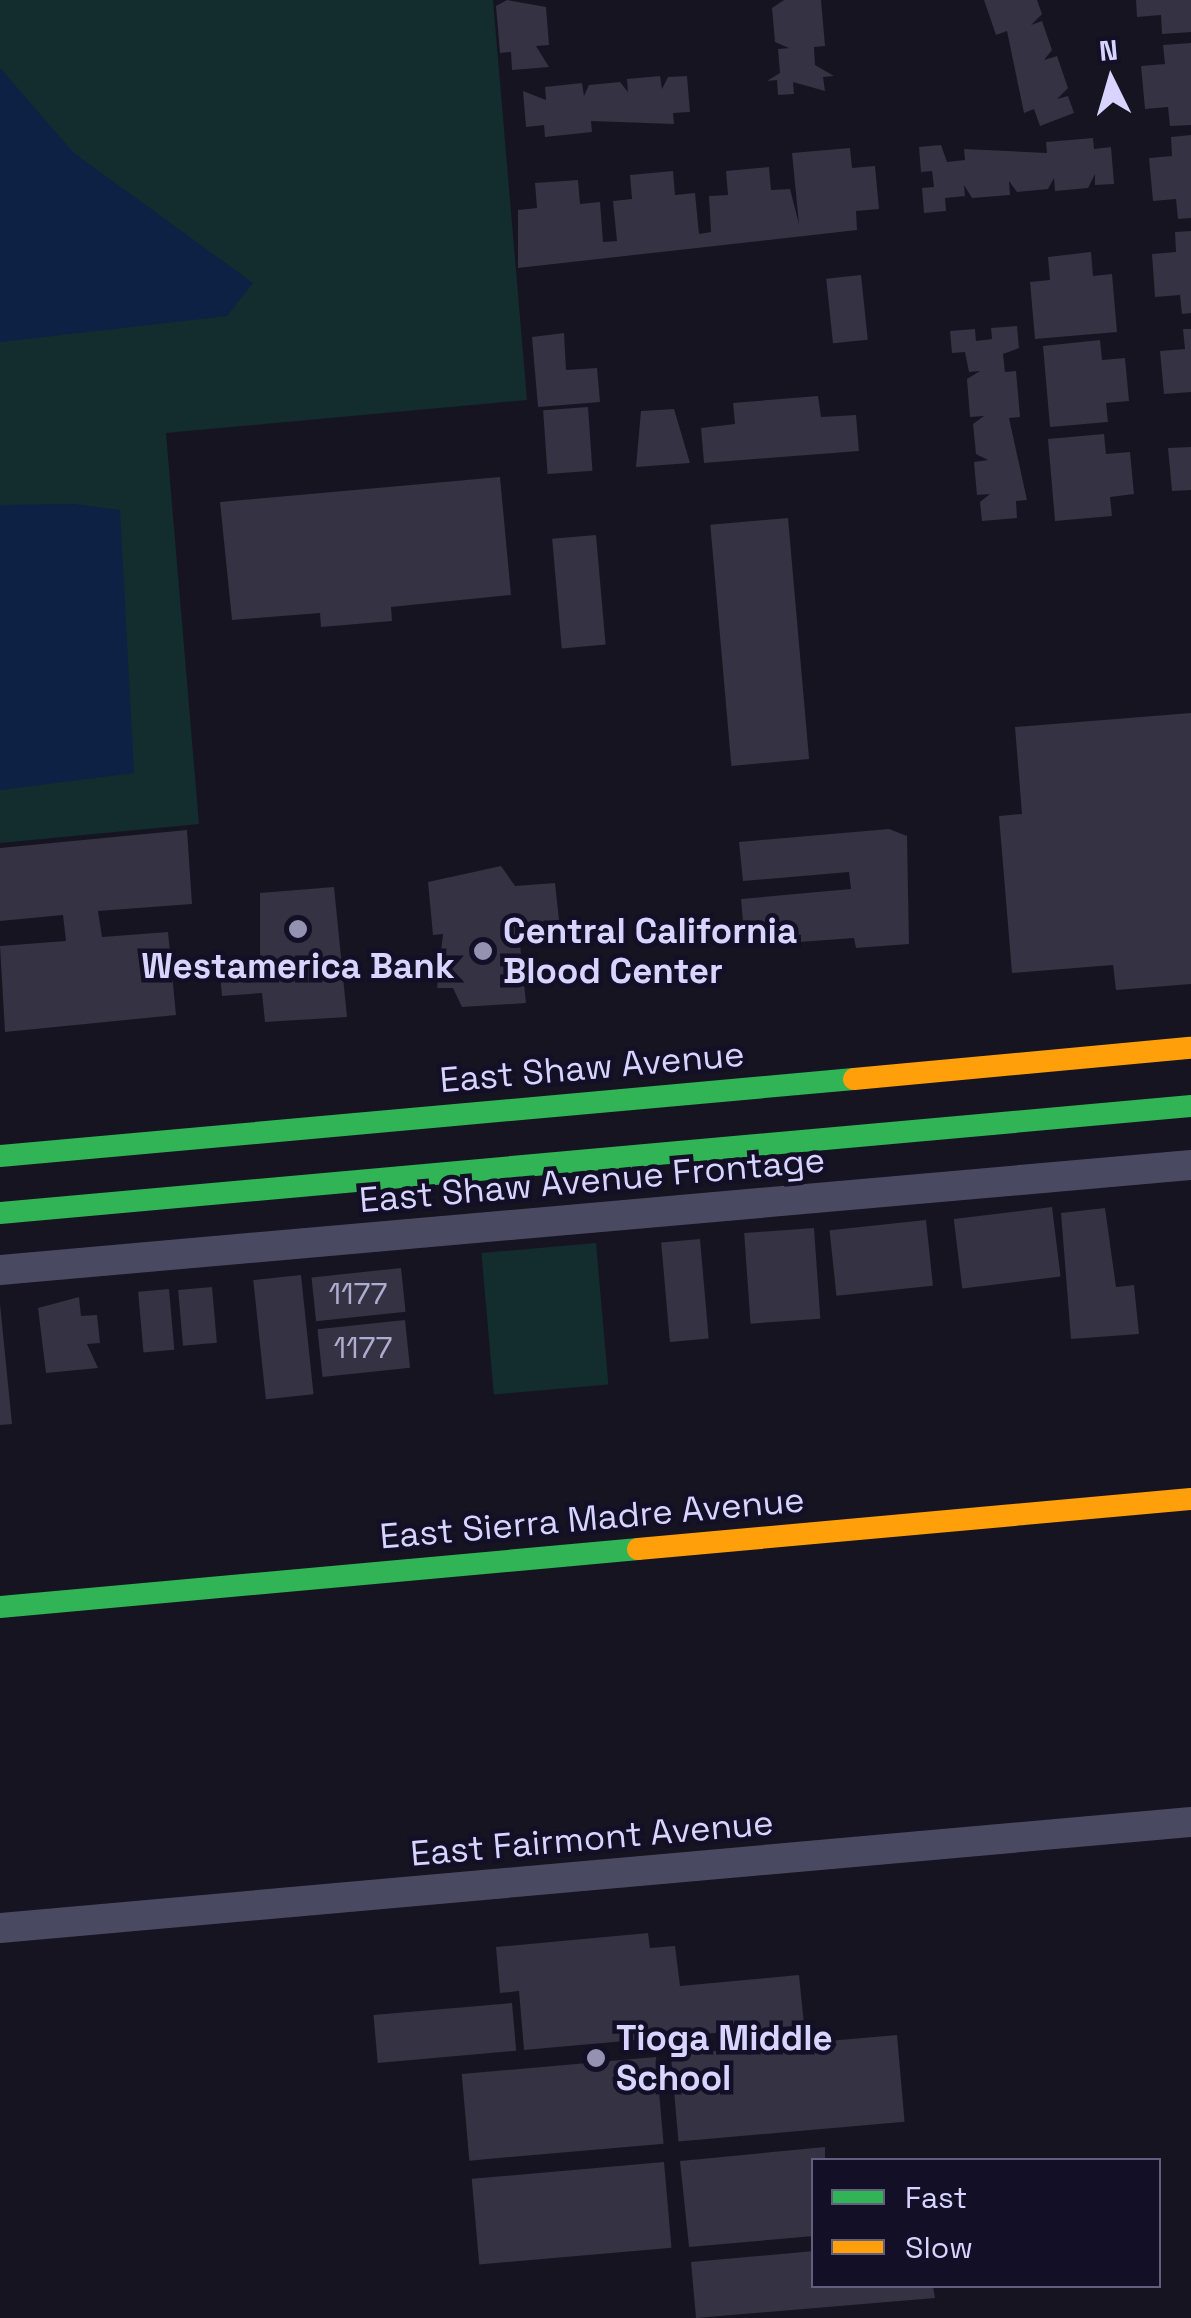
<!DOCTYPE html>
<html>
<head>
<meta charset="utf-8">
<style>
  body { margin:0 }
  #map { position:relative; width:1191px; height:2318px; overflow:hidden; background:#161421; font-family:"Space Grotesk",sans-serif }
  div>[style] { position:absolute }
  .green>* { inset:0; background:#132c2d; transform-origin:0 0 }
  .water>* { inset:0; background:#0d2144 }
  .building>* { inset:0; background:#343243; transform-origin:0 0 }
  .street>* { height:30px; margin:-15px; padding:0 15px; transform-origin:15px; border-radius:15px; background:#4a4962 }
  .fast>* { height:22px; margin:-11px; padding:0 11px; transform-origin:11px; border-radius:11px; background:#30b455 }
  .slow>* { height:22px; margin:-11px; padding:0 11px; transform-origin:11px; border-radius:11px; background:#ff9f0a }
  .dots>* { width:28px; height:28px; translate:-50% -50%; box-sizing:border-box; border:5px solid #130f26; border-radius:50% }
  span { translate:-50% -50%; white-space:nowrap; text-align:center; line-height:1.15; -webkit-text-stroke:9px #130f26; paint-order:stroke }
  .number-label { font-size:30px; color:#b0acd0 }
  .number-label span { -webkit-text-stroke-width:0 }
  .poi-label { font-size:35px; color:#d9d4ff; font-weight:700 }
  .left { translate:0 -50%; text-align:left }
  .street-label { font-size:35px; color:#d9d4ff }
  .legend { position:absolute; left:811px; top:2158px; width:350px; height:130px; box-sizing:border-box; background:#130f26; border:2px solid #625e7d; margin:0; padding:12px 18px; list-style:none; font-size:30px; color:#d9d4ff }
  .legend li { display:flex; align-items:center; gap:20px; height:50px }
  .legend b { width:50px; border:2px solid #625e7d }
  .north { position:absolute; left:1061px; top:30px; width:100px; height:100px; -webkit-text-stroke:8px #130f26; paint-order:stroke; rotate:355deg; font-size:28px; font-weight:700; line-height:40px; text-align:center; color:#d9d4ff }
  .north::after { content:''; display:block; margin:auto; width:35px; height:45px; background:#d9d4ff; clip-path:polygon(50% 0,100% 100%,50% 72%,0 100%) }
</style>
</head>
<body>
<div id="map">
  <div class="green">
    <div style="clip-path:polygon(0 0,493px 0,527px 400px,166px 433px,199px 824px,0 843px)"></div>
    <div style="left:596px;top:1243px;width:142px;height:115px;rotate:85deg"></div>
  </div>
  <div class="water">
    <div style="clip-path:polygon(0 68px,74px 153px,253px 283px,227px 316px,0 342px)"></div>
    <div style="clip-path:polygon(73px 504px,120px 510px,134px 773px,0 790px,0 505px)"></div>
  </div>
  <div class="building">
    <div style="clip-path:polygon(507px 0,546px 7px,549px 45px,536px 46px,549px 67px,512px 70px,511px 52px,500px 53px,496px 6px)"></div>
    <div style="clip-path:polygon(784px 0,821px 0,825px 46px,814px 47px,815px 65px,834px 76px,823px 77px,825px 91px,793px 82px,794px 94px,778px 95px,777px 80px,767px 81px,780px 73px,778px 49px,789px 48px,775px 42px,772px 8px)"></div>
    <div style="clip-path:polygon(984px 0,1037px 0,1042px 14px,1031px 25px,1042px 21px,1052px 50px,1044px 60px,1057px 56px,1068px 88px,1057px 99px,1068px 96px,1074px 113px,1040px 126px,1034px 109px,1024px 113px,1007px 31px,996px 35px)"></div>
    <div style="clip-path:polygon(1136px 0,1191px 0,1191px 32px,1162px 34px,1161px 15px,1137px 17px)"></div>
    <div style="clip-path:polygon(1191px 43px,1191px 125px,1170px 126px,1168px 107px,1145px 109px,1141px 66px,1165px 64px,1163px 45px)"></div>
    <div style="clip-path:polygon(660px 76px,662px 89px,668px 77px,687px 76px,690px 112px,673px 113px,674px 124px,591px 121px,592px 132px,545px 137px,544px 125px,526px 127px,523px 91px,546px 100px,545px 87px,582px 83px,584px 96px,589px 85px,620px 82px,628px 92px,627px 79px)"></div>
    <div style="clip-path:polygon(1191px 135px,1191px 218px,1178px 219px,1176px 199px,1153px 201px,1149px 158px,1172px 156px,1171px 137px)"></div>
    <div style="clip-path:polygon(1093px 138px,1094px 149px,1111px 147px,1114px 184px,1095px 185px,1095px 174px,1088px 188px,1055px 191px,1054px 178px,1048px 189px,1017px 192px,1009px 181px,1010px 195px,972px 198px,964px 185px,965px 196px,945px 198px,946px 211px,924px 213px,922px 188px,934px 187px,932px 171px,921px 172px,919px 147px,941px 145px,947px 162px,965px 160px,964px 149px,1047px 153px,1046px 142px)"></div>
    <div style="clip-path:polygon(850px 148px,852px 168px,875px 166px,879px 209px,856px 211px,857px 230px,518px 268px,518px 210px,537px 208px,535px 183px,578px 180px,580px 204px,600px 202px,603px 242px,617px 241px,613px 201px,632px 199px,630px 175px,673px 171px,675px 195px,695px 193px,699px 234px,711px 232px,709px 196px,728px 195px,726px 171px,769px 167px,771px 190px,790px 189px,799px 224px,792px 153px)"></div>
    <div style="clip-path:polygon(1191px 231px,1191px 313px,1182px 314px,1180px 295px,1155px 297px,1152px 254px,1176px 252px,1175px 232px)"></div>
    <div style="clip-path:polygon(1091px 252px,1093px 276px,1112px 274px,1117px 332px,1035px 339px,1030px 282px,1050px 280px,1048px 257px)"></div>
    <div style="left:861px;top:275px;width:65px;height:35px;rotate:84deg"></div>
    <div style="clip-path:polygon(1017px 326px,1019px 348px,1003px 354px,1005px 372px,1016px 371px,1020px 417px,1009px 418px,1027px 500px,1016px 501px,1017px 518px,982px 521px,980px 502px,990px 494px,977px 495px,974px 462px,988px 460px,976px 454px,973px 424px,984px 416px,970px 417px,967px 379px,980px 371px,969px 372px,965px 352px,952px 353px,950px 331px,975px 329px,976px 341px,992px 339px,991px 328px)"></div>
    <div style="clip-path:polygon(1183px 329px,1191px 329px,1191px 392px,1164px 394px,1160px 351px,1185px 349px)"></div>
    <div style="clip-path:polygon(564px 333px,566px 370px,597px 368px,600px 402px,538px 407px,532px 337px)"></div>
    <div style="clip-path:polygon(1100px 340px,1102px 360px,1125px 358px,1129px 401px,1106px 403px,1108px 422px,1050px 427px,1043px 346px)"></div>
    <div style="clip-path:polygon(818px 396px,821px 417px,856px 415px,859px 451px,704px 463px,701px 428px,735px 424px,733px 403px)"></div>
    <div style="left:588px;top:407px;width:64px;height:45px;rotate:86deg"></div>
    <div style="clip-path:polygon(674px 409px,690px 463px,636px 467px,641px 411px)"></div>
    <div style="clip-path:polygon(1104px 434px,1106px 454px,1130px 452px,1134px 494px,1110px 497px,1112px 516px,1055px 521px,1048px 439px)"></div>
    <div style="clip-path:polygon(1191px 447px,1191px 490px,1172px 491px,1168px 448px)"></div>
    <div style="clip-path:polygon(500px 477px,511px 595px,391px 607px,392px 621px,321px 627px,320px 613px,232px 620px,220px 502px)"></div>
    <div style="left:788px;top:518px;width:242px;height:78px;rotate:85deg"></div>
    <div style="left:596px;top:535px;width:110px;height:44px;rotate:85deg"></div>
    <div style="clip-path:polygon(1191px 713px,1191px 984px,1116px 990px,1113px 965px,1012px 973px,999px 816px,1022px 814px,1015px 727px)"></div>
    <div style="clip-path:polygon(889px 829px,907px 836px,909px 944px,856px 948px,854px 938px,745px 946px,741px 899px,851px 889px,849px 872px,743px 881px,739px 842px)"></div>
    <div style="clip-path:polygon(187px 830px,192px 904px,98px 911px,102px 937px,168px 932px,176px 1015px,5px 1032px,0 946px,66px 941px,63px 915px,0 921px,0 848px)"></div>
    <div style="clip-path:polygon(501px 866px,515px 886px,555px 883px,559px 920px,518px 924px,526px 1003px,462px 1007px,453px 988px,437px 988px,443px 934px,433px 935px,428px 882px)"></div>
    <div style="clip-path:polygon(334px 887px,347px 1017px,265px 1022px,262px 993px,222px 996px,219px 961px,260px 958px,260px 893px)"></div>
    <div style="left:1052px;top:1207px;width:70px;height:99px;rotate:83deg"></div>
    <div style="clip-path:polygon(1105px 1208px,1116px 1287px,1134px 1285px,1139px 1334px,1071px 1339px,1061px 1213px)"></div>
    <div style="left:926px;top:1220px;width:66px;height:97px;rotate:84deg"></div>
    <div style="left:814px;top:1228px;width:91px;height:70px;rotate:86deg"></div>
    <div style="left:700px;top:1239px;width:100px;height:39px;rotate:85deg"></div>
    <div style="left:401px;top:1268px;width:44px;height:90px;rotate:84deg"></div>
    <div style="left:301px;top:1275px;width:120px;height:48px;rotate:84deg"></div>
    <div style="left:212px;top:1287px;width:56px;height:34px;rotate:85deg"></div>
    <div style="left:169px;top:1289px;width:61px;height:31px;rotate:85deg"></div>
    <div style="clip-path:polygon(79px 1297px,81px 1316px,97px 1315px,100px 1343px,87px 1344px,98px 1368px,46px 1373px,38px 1308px)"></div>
    <div style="clip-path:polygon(0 1304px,12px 1424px,0 1425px)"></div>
    <div style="left:405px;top:1320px;width:48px;height:88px;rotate:84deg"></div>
    <div style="clip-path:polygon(648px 1933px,650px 1948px,675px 1946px,680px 1986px,799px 1975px,804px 2025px,524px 2050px,519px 1991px,500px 1993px,496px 1947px)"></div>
    <div style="left:512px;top:2003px;width:48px;height:139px;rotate:85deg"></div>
    <div style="left:897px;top:2035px;width:87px;height:227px;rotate:85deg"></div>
    <div style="left:656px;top:2057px;width:87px;height:195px;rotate:85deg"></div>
    <div style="clip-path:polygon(825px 2147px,825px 2160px,814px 2160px,814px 2236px,689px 2247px,680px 2161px)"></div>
    <div style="left:664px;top:2162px;width:86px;height:193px;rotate:85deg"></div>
    <div style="clip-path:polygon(814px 2251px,814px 2286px,933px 2286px,935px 2298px,696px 2318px,691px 2262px)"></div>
  </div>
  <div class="street">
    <div style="left:0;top:1270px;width:1196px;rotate:-5.04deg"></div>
    <div style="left:0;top:1928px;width:1196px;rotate:-5.09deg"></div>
  </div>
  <div class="fast">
    <div style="left:0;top:1156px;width:857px;rotate:-5.15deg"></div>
    <div style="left:0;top:1213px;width:1196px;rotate:-5.13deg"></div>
    <div style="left:0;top:1607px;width:641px;rotate:-5.19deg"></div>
  </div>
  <div class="slow">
    <div style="left:854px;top:1079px;width:338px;rotate:-5.3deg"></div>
    <div style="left:638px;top:1549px;width:555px;rotate:-5.17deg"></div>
  </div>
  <div class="dots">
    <div style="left:298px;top:929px;background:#9591b1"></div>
    <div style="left:483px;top:951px;background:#9591b1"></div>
    <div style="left:596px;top:2058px;background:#9591b1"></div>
  </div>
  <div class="number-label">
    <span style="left:358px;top:1294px">1177</span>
    <span style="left:363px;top:1348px">1177</span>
  </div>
  <div class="poi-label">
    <span class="left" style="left:503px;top:951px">Central California<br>Blood Center</span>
    <span style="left:298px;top:966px">Westamerica Bank</span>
    <span class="left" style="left:616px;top:2058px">Tioga Middle<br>School</span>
  </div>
  <div class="street-label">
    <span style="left:592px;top:1067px;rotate:-5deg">East Shaw Avenue</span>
    <span style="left:592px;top:1180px;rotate:-5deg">East Shaw Avenue Frontage</span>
    <span style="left:592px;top:1518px;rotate:-5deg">East Sierra Madre Avenue</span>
    <span style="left:592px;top:1838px;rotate:-5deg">East Fairmont Avenue</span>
  </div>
  <ul class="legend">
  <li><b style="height:12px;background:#30b455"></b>Fast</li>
  <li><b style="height:12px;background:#ff9f0a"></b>Slow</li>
  </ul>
  <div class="north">N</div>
</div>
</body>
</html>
